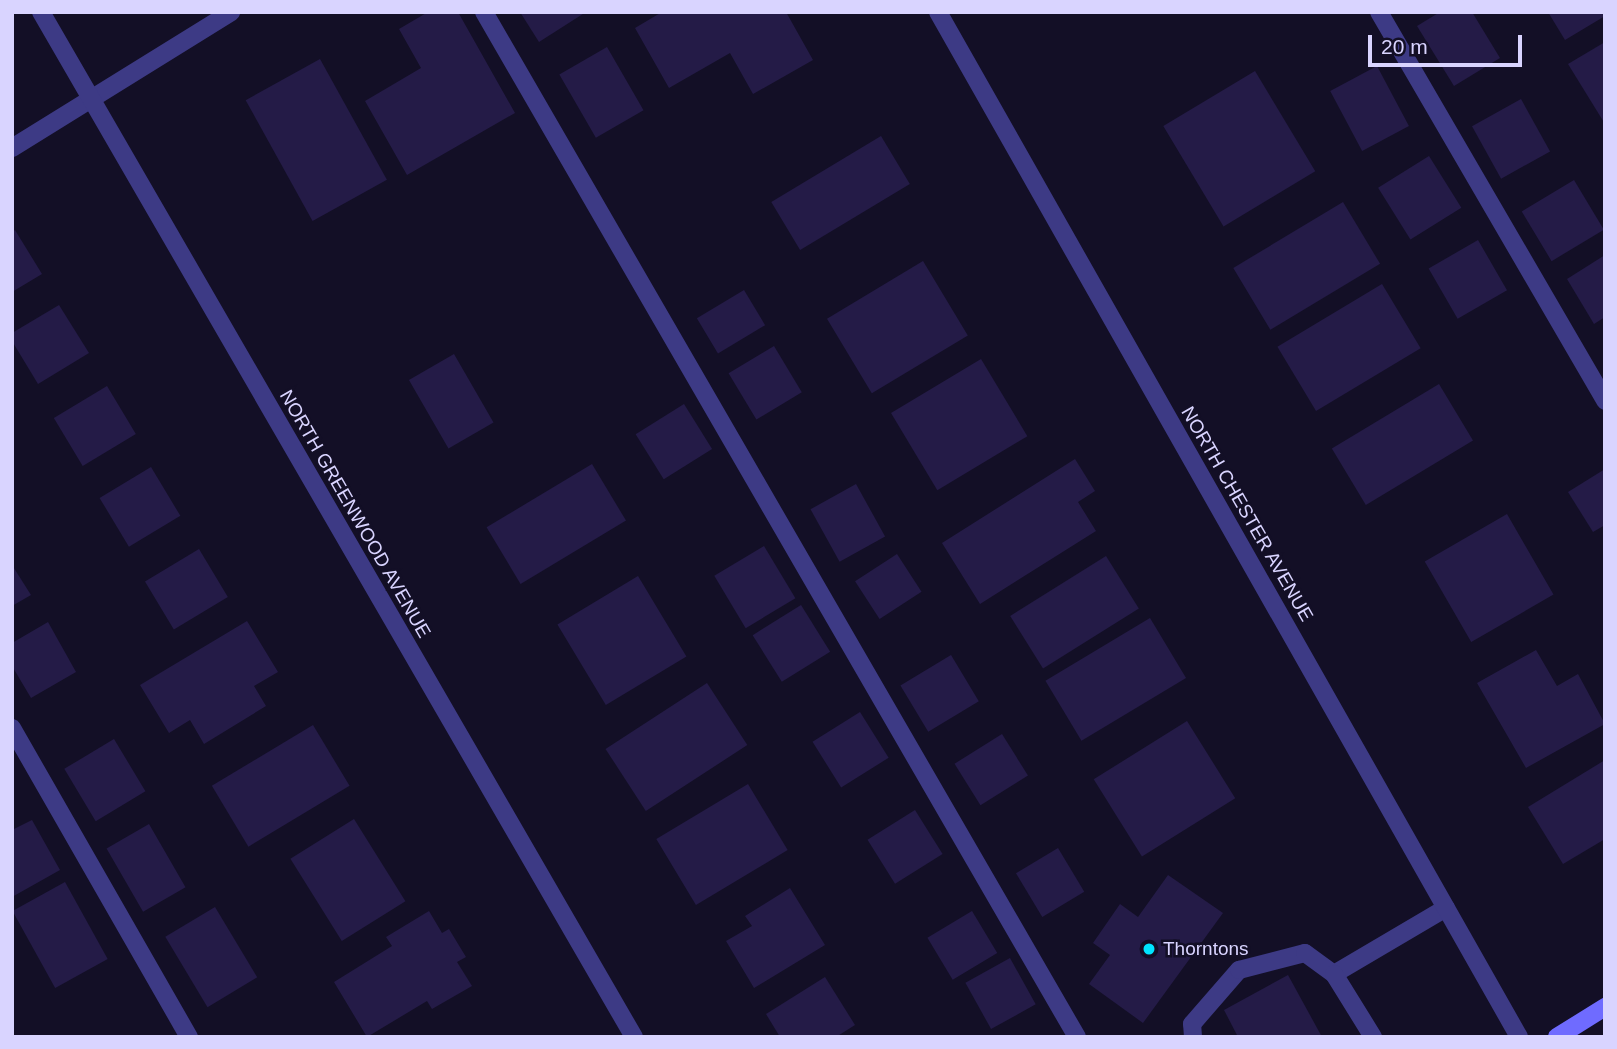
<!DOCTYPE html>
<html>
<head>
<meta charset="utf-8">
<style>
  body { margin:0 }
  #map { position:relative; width:1617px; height:1049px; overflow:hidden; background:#130f26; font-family:Helvetica,sans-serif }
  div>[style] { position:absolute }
  .building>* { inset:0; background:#241b47; transform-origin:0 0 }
  .service>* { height:18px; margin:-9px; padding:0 9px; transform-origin:9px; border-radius:9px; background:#3d3a85 }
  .minor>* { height:18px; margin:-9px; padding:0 9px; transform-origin:9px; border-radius:9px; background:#3d3a85 }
  .tertiary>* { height:18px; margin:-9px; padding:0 9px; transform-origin:9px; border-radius:9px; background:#3d3a85 }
  .secondary>* { height:18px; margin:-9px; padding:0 9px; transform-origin:9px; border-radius:9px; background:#6f6bff }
  .dots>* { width:19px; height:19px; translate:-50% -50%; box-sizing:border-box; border:4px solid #130f26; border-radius:50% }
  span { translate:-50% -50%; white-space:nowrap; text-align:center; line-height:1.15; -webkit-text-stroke:5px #130f26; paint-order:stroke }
  .street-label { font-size:19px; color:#d9d4ff }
  .poi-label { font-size:19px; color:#d9d4ff }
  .left { translate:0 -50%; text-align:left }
  .frame { position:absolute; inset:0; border:14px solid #d9d4ff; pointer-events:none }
  .scale { position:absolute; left:1368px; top:35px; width:154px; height:32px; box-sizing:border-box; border:4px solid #d9d4ff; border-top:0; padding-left:9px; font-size:21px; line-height:24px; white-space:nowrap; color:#d9d4ff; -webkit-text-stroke:5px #130f26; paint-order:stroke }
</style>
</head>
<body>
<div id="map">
  <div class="building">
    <div style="clip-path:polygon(428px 12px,458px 12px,515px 113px,407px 175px,365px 101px,421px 68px,399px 29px)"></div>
    <div style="clip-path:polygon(520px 12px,586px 12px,539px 42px)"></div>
    <div style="clip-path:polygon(662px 12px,786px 12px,813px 60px,753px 94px,730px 53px,669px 88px,635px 28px)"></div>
    <div style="clip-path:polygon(1440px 12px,1472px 12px,1500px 58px,1454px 86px,1417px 26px)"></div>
    <div style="clip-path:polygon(1548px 12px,1605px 12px,1605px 16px,1565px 40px)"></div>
    <div style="clip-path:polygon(1605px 42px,1605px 124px,1568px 64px)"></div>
    <div style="left:607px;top:47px;width:73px;height:55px;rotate:60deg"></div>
    <div style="left:320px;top:59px;width:138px;height:85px;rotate:61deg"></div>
    <div style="left:1377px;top:66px;width:68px;height:53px;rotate:62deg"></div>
    <div style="left:1255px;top:71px;width:117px;height:107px;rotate:59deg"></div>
    <div style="left:1521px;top:99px;width:60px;height:56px;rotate:61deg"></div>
    <div style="left:881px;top:136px;width:56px;height:128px;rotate:59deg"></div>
    <div style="left:1429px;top:156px;width:61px;height:60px;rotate:58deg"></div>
    <div style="left:1574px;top:180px;width:58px;height:61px;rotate:59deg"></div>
    <div style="left:1343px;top:202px;width:72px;height:128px;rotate:59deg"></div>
    <div style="clip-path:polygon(15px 230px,42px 274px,12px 292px,12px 232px)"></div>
    <div style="left:1478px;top:240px;width:58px;height:57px;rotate:60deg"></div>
    <div style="clip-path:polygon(1605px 255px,1605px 317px,1594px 324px,1567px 279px)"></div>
    <div style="left:923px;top:261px;width:87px;height:112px;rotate:59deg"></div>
    <div style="left:1382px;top:284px;width:75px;height:122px;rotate:59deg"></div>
    <div style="left:744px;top:290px;width:41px;height:55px;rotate:59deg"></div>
    <div style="clip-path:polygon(59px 305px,89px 353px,38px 384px,12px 341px,12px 333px)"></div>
    <div style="left:774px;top:346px;width:54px;height:53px;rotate:59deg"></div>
    <div style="left:454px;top:354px;width:79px;height:52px;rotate:60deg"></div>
    <div style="left:981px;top:359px;width:90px;height:105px;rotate:59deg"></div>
    <div style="left:1439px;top:384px;width:66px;height:125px;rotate:59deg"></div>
    <div style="left:107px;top:386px;width:56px;height:62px;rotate:59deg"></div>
    <div style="left:684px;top:404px;width:53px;height:57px;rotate:58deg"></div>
    <div style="clip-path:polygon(1075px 459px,1095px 491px,1078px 502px,1096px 531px,980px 604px,942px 543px)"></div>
    <div style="left:592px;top:464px;width:66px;height:123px;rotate:59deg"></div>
    <div style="left:151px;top:467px;width:57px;height:60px;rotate:59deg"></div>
    <div style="clip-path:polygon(1605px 469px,1605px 525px,1593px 532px,1568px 492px)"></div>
    <div style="left:856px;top:484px;width:60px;height:52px;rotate:61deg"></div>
    <div style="left:1507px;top:514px;width:93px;height:95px;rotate:60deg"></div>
    <div style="left:764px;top:546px;width:61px;height:58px;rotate:59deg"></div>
    <div style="left:199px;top:549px;width:56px;height:63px;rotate:59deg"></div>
    <div style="left:897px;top:554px;width:45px;height:50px;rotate:57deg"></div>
    <div style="left:1106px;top:556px;width:62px;height:113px;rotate:58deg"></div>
    <div style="clip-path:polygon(12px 565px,31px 595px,12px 606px)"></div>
    <div style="left:638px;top:576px;width:94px;height:94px;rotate:59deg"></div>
    <div style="left:801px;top:605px;width:55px;height:57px;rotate:58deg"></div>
    <div style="left:1150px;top:618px;width:70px;height:122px;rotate:59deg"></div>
    <div style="clip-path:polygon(247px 621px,278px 672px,254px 686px,266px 706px,204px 744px,190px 720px,169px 733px,140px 685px)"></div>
    <div style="clip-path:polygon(48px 622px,76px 672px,31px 698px,12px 666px,12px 643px)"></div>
    <div style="clip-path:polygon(1536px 650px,1557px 686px,1578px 674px,1605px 724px,1526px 768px,1477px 683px)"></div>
    <div style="left:951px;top:655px;width:54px;height:59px;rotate:59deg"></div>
    <div style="left:707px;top:683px;width:74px;height:121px;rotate:57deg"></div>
    <div style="left:860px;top:712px;width:54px;height:56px;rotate:58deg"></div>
    <div style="left:1187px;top:721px;width:91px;height:110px;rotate:58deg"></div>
    <div style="left:313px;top:725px;width:71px;height:118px;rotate:59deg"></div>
    <div style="left:1002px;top:734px;width:49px;height:56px;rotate:58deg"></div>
    <div style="left:114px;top:739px;width:61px;height:58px;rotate:59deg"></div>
    <div style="clip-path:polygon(1605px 760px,1605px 839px,1563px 864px,1528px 807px)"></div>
    <div style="left:748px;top:784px;width:77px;height:107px;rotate:59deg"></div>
    <div style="left:915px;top:810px;width:52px;height:56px;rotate:58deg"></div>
    <div style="left:354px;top:819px;width:97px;height:75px;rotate:58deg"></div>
    <div style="clip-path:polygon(32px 820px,60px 870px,12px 897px,12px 830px)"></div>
    <div style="left:149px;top:824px;width:73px;height:49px;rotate:60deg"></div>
    <div style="left:1058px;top:848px;width:51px;height:49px;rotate:59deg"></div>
    <div style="clip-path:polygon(1168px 875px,1223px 913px,1143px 1023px,1089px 984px,1110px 955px,1093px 943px,1120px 904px,1138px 917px)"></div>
    <div style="left:65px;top:882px;width:88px;height:60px;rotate:61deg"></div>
    <div style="clip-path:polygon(790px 888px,825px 945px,754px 988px,726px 941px,752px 926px,745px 916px)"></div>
    <div style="left:215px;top:907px;width:82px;height:58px;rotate:59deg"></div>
    <div style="clip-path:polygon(429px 911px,442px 933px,449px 929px,466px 957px,457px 962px,472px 986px,432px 1009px,427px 1001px,367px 1037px,334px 982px,392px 946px,386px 937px)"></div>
    <div style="left:972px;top:911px;width:49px;height:52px;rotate:59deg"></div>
    <div style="left:1010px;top:958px;width:53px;height:51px;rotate:61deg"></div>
    <div style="clip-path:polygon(1288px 975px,1322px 1037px,1238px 1037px,1224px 1010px)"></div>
    <div style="clip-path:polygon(825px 977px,855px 1025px,836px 1037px,780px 1037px,766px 1014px)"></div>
  </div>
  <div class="service">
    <div style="left:484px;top:12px;width:1184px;rotate:59.95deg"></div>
    <div style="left:1379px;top:12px;width:450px;rotate:59.8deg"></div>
    <div style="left:12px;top:728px;width:356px;rotate:60.2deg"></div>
    <div style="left:1334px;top:974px;width:130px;rotate:-30.5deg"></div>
    <div style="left:1193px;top:1037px;width:13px;rotate:-94deg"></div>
    <div style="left:1192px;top:1024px;width:72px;rotate:-49deg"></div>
    <div style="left:1239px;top:970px;width:68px;rotate:-14.4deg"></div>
    <div style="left:1305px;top:953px;width:36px;rotate:36deg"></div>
    <div style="left:1334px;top:974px;width:74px;rotate:58.2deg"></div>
  </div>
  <div class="minor">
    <div style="left:938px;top:12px;width:1178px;rotate:60.45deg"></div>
    <div style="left:12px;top:148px;width:258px;rotate:-31.8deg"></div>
  </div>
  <div class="tertiary">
    <div style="left:41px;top:12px;width:1184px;rotate:59.95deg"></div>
  </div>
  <div class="secondary">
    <div style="left:1557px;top:1037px;width:57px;rotate:-32deg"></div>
  </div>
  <div class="dots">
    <div style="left:1149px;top:949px;background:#00e5ff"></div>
  </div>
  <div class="street-label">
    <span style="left:355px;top:514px;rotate:60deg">NORTH GREENWOOD AVENUE</span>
    <span style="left:1247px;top:514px;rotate:60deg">NORTH CHESTER AVENUE</span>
  </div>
  <div class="poi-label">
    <span class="left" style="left:1163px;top:949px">Thorntons</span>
  </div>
  <div class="frame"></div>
  <div class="scale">20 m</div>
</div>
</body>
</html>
